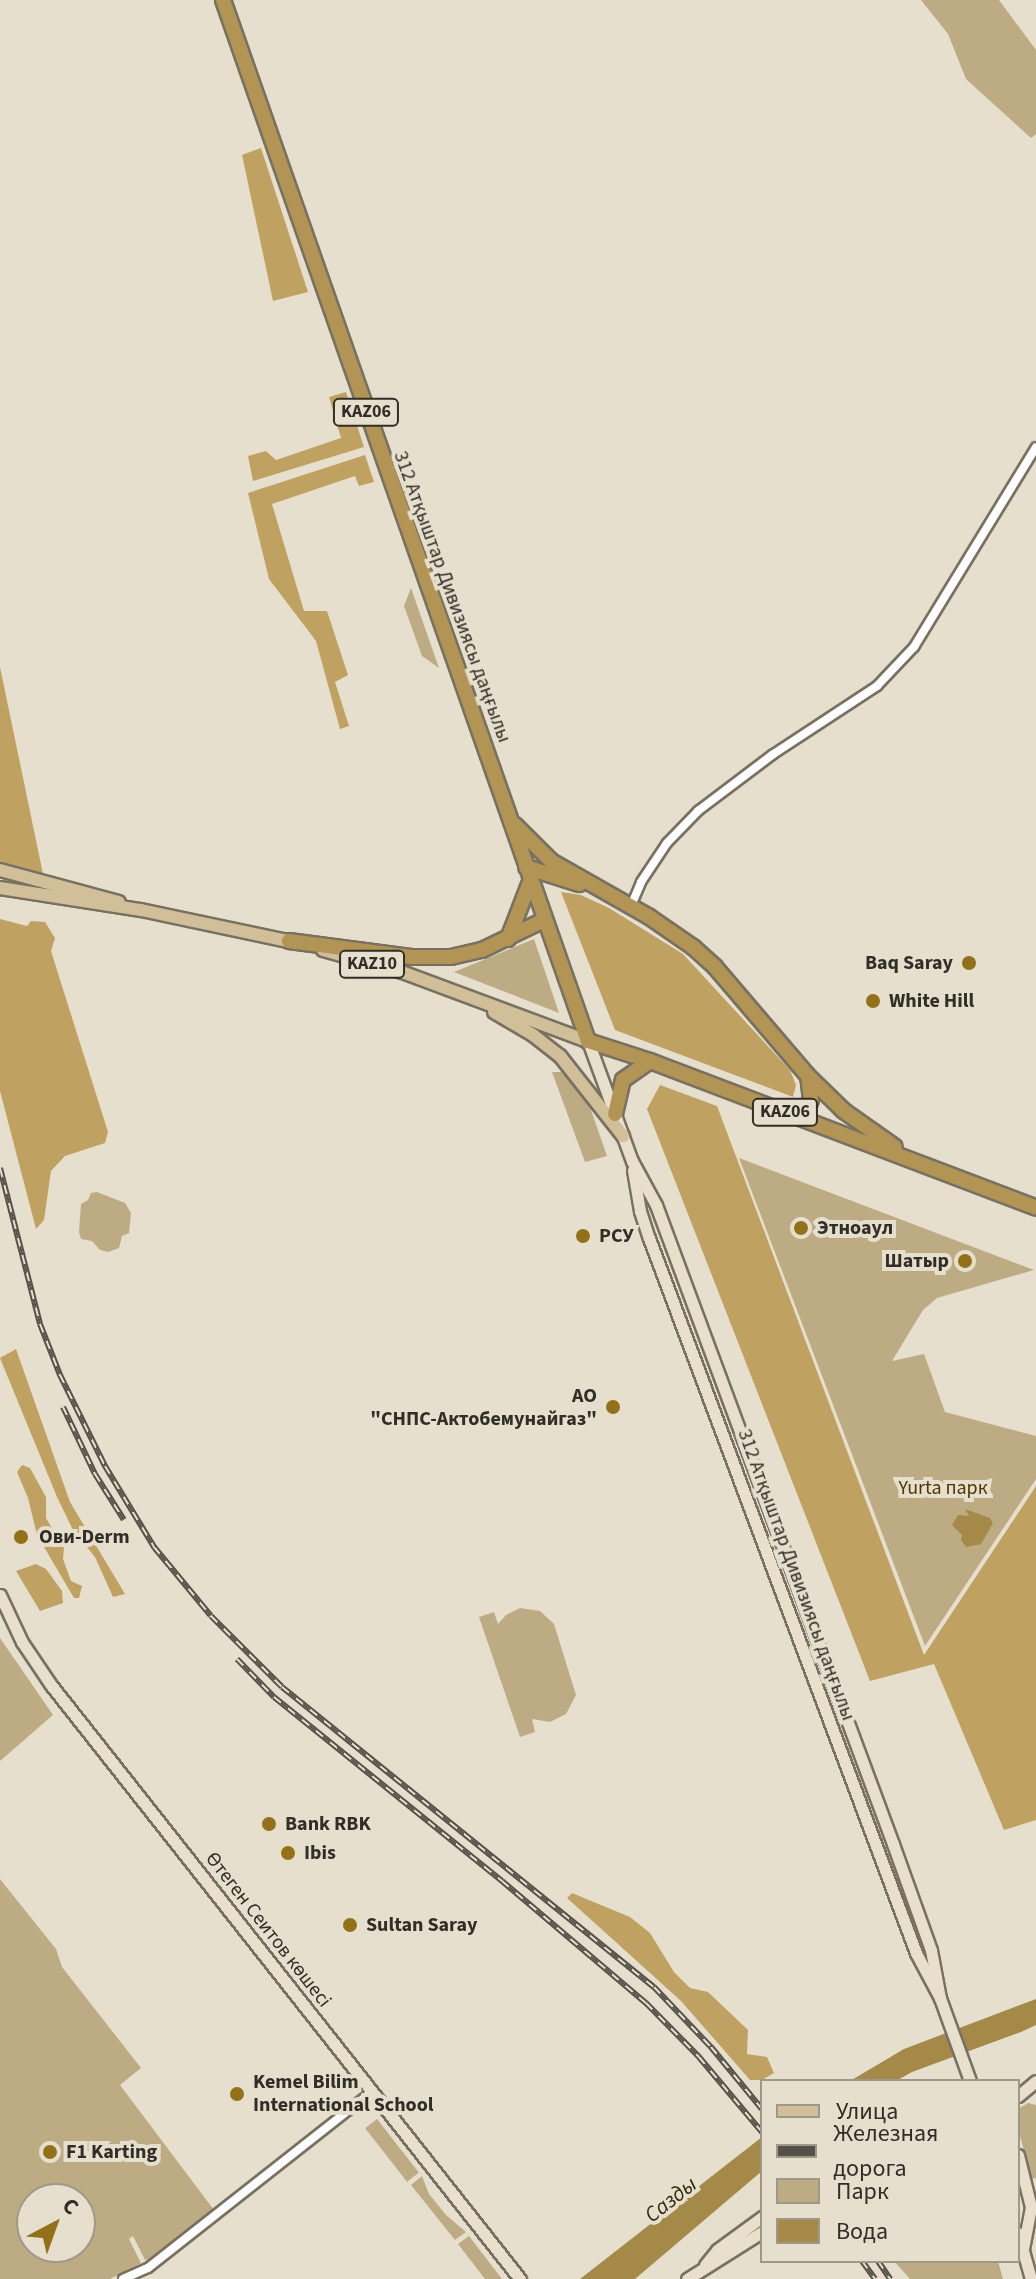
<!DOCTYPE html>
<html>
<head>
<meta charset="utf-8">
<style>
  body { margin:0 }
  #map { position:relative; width:1036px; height:2279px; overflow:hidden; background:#e7dfcd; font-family:"Source Sans 3",sans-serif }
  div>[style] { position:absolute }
  .green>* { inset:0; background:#bdab84; transform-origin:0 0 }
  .forest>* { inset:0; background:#bfa262 }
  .water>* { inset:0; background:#a58949 }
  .roads { filter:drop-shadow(2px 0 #787161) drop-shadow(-2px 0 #787161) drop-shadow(0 2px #787161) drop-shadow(0 -2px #787161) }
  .street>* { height:8px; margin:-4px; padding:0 4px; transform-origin:4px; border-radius:4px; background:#fff }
  .secondary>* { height:11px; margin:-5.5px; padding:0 5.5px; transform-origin:5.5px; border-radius:5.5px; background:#e8dfcc }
  .primary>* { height:12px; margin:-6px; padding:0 6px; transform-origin:6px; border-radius:6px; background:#d1bf99 }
  .highway>* { height:14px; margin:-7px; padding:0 7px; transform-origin:7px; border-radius:7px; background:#b29555 }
  .rail>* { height:6px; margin-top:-3px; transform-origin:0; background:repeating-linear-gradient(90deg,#e7dfcd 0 9px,#555148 0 18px); box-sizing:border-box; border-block:2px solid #555148 }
  .dots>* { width:22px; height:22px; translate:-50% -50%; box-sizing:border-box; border:4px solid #e7dfcd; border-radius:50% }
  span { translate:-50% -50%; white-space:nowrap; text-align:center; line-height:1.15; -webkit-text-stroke:8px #e7dfcd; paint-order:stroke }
  .shield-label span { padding:2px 6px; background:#e7dfcd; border:2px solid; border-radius:6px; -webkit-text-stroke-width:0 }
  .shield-label { font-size:18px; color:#312e27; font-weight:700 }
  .street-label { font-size:20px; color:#312e27 }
  .poi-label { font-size:20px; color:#312e27; font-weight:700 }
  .right { translate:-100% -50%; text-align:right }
  .left { translate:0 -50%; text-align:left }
  .park-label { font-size:20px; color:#4c3801 }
  .water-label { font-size:22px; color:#35290b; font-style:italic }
  .legend { position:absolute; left:760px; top:2079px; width:260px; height:184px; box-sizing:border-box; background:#e7dfcd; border:2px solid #9e988b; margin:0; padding:10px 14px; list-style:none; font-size:24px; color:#312e27 }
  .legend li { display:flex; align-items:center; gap:16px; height:40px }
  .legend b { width:40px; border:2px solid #9e988b }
  .north { position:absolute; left:16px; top:2183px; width:80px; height:80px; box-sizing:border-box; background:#e7dfcd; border:2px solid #9e988b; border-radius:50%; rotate:41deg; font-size:22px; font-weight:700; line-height:32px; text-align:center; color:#312e27 }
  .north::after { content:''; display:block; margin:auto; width:28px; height:36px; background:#927118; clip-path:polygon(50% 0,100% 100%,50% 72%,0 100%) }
</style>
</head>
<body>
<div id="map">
  <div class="green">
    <div style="clip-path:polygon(921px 0,999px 0,1036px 50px,1036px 134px,1031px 138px,966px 79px,948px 34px)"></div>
    <div style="clip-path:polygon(411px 588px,439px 668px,422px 656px,404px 606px)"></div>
    <div style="clip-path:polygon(534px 939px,559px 1013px,454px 972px)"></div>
    <div style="clip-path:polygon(552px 1072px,564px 1072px,578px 1087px,591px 1110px,607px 1156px,585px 1162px)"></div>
    <div style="clip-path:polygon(739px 1158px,1034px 1270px,937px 1298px,923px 1310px,892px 1361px,924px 1354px,945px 1412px,1036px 1436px,1036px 1479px,925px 1646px)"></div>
    <div style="clip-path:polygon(97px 1192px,125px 1203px,131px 1213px,129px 1233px,122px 1236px,119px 1248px,108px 1252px,100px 1250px,92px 1241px,81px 1239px,79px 1232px,81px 1204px,88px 1200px,91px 1193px)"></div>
    <div style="clip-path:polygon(520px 1608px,540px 1611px,554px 1624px,576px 1695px,566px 1714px,550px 1722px,532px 1719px,535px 1732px,520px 1737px,479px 1617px,494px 1612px,498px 1624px,506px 1615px)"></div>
    <div style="clip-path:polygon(0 1638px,53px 1715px,0 1761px)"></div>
    <div style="clip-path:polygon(evenodd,0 1879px,56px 1949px,62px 1967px,141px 2068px,120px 2085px,214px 2210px,154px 2258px,145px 2260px,133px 2236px,129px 2239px,141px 2263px,110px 2279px,0 2279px,0 1879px,32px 2199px,80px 2199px,80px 2247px,32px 2247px,32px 2199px)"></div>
    <div style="clip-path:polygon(1028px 2103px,1036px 2105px,1036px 2178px,1032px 2179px,1018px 2129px,1018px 2109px)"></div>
    <div style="left:377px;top:2119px;width:68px;height:15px;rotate:52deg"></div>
    <div style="clip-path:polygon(422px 2176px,429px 2194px,446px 2215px,466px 2232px,455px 2240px,411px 2185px)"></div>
    <div style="clip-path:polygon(469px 2236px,502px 2279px,485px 2279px,458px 2244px)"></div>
    <div style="clip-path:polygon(894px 2261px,998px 2261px,1003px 2279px,910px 2279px)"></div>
  </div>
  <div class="forest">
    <div style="clip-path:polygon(261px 148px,308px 292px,273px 301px,242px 155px)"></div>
    <div style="clip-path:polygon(346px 392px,364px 447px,253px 481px,248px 456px,266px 451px,276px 460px,341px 438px,329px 397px)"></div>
    <div style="clip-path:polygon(365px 455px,374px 482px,359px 486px,355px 476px,272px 504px,304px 611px,327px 611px,348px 675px,335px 682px,349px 726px,340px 729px,316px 641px,269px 579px,248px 493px)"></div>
    <div style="clip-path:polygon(0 667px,43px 874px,0 865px)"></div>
    <div style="clip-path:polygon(561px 892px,581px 895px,609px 908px,683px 954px,790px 1070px,796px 1085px,793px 1097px,615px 1030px)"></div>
    <div style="clip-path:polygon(0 919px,27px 926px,31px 921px,45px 922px,55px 938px,51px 951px,108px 1132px,105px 1143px,65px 1156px,51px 1171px,44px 1220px,36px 1229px,0 1091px)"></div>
    <div style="clip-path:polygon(660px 1085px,717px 1106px,924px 1655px,1036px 1486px,1036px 1820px,1004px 1830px,934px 1664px,870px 1681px,647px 1109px)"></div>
    <div style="clip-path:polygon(16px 1349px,70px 1502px,125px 1594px,113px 1597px,95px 1557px,73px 1530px,57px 1497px,0 1358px)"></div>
    <div style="clip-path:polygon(22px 1465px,30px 1468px,46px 1497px,46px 1518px,64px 1548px,63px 1559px,71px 1581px,82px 1586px,79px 1598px,74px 1598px,37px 1535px,28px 1498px,17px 1472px)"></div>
    <div style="clip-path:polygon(36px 1564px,46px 1569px,62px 1591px,63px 1603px,40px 1611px,16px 1571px)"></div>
    <div style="clip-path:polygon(572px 1893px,630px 1917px,650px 1933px,674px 1972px,690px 1988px,708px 1992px,748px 2030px,747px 2054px,767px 2057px,774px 2073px,762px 2080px,750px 2080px,681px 2001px,567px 1898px)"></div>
  </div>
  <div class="water">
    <div style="clip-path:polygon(965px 1509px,990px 1518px,993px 1523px,981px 1544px,966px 1547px,961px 1540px,962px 1535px,952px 1525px,958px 1515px,969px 1516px)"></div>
    <div style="clip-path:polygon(1036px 1999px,1036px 2025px,1021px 2032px,912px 2072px,896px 2081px,850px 2081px,904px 2049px)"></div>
    <div style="clip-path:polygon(762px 2137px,762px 2171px,635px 2279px,580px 2279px)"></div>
  </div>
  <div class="roads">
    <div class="street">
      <div style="left:631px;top:906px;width:26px;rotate:-67deg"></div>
      <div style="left:641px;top:882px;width:47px;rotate:-56.3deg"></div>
      <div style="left:667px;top:843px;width:45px;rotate:-45.9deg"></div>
      <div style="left:698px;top:811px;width:93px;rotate:-37.1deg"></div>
      <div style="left:772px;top:755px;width:126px;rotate:-33.3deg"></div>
      <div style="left:877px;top:686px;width:54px;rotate:-46.5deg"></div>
      <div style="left:914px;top:647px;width:234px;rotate:-58.6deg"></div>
      <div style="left:123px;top:2279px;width:27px;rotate:-24deg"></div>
      <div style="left:148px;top:2268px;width:286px;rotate:-38.2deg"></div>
    </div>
    <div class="secondary">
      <div style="left:588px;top:1041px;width:128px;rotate:69.9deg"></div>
      <div style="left:632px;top:1161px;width:50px;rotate:61.4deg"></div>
      <div style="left:656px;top:1205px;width:682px;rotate:69.65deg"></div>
      <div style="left:893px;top:1844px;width:113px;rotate:70.3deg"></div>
      <div style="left:931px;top:1950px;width:49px;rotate:79.4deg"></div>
      <div style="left:633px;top:1170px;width:42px;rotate:80.3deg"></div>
      <div style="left:640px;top:1211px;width:28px;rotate:72deg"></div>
      <div style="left:649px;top:1238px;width:763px;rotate:69.52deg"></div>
      <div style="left:916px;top:1953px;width:51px;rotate:61.9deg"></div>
      <div style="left:940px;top:1998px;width:88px;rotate:70.1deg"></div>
      <div style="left:0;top:1595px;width:52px;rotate:64.9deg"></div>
      <div style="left:22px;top:1642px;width:52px;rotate:56deg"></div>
      <div style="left:51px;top:1685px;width:757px;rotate:51.71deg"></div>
      <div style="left:1018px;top:2096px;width:23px;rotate:-40deg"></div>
      <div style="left:1018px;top:2155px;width:54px;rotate:76deg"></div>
      <div style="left:1031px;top:2207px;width:43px;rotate:100.8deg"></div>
      <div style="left:1018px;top:2233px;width:48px;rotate:74.2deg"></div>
      <div style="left:705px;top:2265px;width:19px;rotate:-51deg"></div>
      <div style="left:717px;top:2250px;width:56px;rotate:-36.3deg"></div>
      <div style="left:687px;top:2279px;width:89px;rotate:-32.1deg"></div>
    </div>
    <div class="primary">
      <div style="left:0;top:870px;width:123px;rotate:15.1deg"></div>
      <div style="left:0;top:888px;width:143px;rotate:8.9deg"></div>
      <div style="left:141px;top:910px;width:159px;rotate:11.9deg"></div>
      <div style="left:323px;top:950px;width:82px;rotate:15.6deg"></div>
      <div style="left:402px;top:972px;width:198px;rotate:20.4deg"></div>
      <div style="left:494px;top:1012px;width:45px;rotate:30.5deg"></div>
      <div style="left:533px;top:1035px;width:34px;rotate:38deg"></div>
      <div style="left:560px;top:1056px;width:102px;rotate:51.8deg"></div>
    </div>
    <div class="highway">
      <div style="left:223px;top:0;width:1103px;rotate:70.68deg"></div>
      <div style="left:588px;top:1041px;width:65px;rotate:17.9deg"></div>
      <div style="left:650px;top:1061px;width:413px;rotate:20.8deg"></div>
      <div style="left:515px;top:825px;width:51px;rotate:45deg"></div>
      <div style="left:551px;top:861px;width:112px;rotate:29.6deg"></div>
      <div style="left:648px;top:916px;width:55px;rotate:34.6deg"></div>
      <div style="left:693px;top:947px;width:30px;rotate:42deg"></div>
      <div style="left:715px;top:967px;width:143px;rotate:49.5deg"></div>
      <div style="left:808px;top:1076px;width:50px;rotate:44.2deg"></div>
      <div style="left:844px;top:1111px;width:62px;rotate:35.2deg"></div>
      <div style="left:526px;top:867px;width:56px;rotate:17.8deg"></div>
      <div style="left:508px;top:939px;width:61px;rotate:-68.9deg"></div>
      <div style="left:289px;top:941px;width:123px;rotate:7.5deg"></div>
      <div style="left:411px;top:957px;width:40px"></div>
      <div style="left:451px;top:957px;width:32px;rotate:-13deg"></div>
      <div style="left:482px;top:950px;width:69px;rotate:-25.8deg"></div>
      <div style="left:615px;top:1114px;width:35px;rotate:-77deg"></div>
      <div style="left:623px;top:1080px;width:33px;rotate:-35deg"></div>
      <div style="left:804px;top:1119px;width:20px;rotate:-70deg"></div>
      <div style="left:811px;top:1100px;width:24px;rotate:-97deg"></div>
    </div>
  </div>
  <div class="rail">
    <div style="left:0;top:1168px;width:161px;rotate:75.6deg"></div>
    <div style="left:40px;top:1324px;width:55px;rotate:68.6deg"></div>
    <div style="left:60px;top:1375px;width:102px;rotate:63.7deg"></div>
    <div style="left:105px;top:1466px;width:95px;rotate:58.8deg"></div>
    <div style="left:154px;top:1547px;width:89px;rotate:50.4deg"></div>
    <div style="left:211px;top:1616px;width:100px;rotate:45deg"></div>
    <div style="left:282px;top:1687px;width:478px;rotate:38.9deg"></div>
    <div style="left:654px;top:1987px;width:83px;rotate:46.5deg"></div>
    <div style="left:711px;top:2047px;width:80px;rotate:50.6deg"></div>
    <div style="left:63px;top:1407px;width:74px;rotate:64.5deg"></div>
    <div style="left:95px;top:1474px;width:54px;rotate:57.8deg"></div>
    <div style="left:237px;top:1659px;width:53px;rotate:45.8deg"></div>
    <div style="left:274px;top:1697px;width:293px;rotate:38.9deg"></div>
    <div style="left:502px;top:1881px;width:189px;rotate:40.3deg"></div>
    <div style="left:646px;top:2003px;width:76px;rotate:45.5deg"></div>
    <div style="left:699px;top:2057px;width:98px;rotate:50deg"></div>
    <div style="left:862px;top:2261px;width:22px;rotate:54deg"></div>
    <div style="left:878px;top:2261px;width:22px;rotate:56deg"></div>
  </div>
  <div class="dots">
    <div style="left:969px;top:963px;background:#927118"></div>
    <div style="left:873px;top:1001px;background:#927118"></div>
    <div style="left:801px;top:1228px;background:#927118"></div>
    <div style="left:583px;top:1236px;background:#927118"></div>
    <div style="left:965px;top:1261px;background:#927118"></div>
    <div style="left:613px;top:1407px;background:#927118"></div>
    <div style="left:21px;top:1537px;background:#927118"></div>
    <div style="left:269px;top:1824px;background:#927118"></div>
    <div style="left:288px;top:1853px;background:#927118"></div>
    <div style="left:350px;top:1925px;background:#927118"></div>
    <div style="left:237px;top:2094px;background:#927118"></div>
    <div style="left:50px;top:2152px;background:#927118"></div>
  </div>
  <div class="shield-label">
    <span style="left:366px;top:412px">KАZ06</span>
    <span style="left:372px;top:964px">KAZ10</span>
    <span style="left:785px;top:1112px">KАZ06</span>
  </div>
  <div class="street-label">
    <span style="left:452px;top:597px;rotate:70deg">312 Атқыштар Дивизиясы даңғылы</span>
    <span style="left:796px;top:1575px;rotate:70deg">312 Атқыштар Дивизиясы даңғылы</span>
    <span style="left:268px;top:1930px;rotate:52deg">Өтеген Сеитов көшесі</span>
  </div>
  <div class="poi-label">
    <span class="right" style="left:953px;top:963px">Baq Saray</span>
    <span class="left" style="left:889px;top:1001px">White Hill</span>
    <span class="left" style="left:817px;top:1228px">Этноаул</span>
    <span class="left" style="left:599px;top:1236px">РСУ</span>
    <span class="right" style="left:949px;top:1261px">Шатыр</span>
    <span class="right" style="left:597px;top:1408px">АО<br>"СНПС-Актобемунайгаз"</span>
    <span class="left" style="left:39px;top:1537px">Ови-Derm</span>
    <span class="left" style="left:285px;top:1824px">Bank RBK</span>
    <span class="left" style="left:304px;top:1853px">Ibis</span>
    <span class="left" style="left:366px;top:1925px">Sultan Saray</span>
    <span class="left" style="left:253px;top:2094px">Kemel Bilim<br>International School</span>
    <span class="left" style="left:66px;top:2152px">F1 Karting</span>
  </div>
  <div class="park-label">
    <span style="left:943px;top:1488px">Yurta парк</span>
  </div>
  <div class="water-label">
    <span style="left:671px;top:2200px;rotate:-38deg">Сазды</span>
  </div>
  <ul class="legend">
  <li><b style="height:10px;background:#d1bf99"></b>Улица</li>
  <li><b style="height:10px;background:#555148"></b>Железная дорога</li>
  <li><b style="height:22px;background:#bdab84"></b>Парк</li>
  <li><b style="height:22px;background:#a58949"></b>Вода</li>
  </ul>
  <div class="north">С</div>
</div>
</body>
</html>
